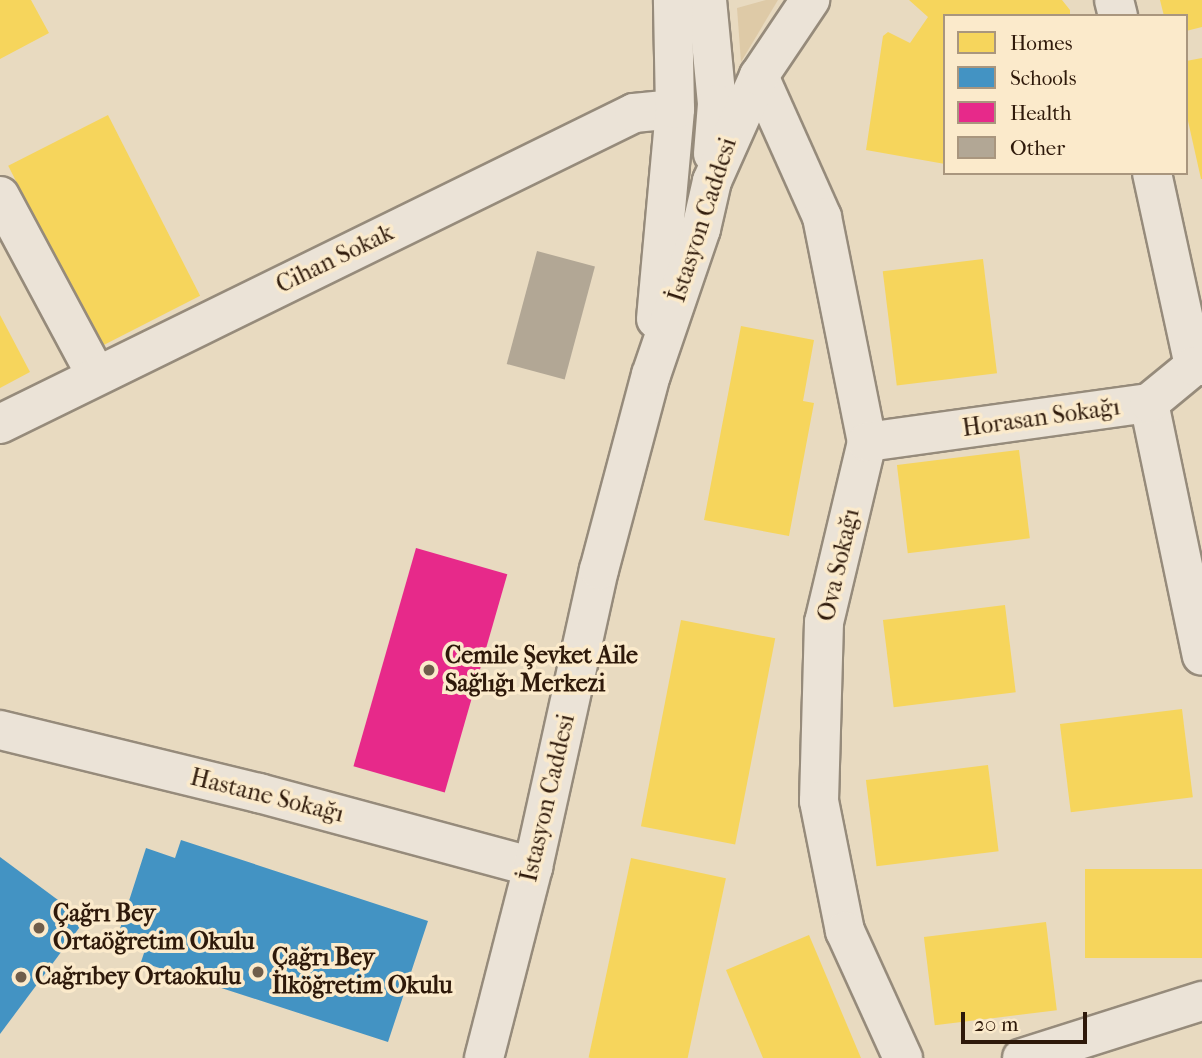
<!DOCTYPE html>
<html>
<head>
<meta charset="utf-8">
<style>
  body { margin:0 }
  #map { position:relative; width:1202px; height:1058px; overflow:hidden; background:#e8dac0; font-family:"IM FELL French Canon",serif }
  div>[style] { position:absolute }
  .green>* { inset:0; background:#decaa7 }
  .homes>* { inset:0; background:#f6d55c; transform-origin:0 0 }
  .schools>* { inset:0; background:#4393c3 }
  .health>* { inset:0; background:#e7298a; transform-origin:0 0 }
  .building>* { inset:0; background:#b2a795; transform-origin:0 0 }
  .roads { filter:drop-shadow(2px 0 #968b7b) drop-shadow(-2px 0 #968b7b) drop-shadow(0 2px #968b7b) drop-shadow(0 -2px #968b7b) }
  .street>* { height:38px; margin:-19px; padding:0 19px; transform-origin:19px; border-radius:19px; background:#ebe3d7 }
  .secondary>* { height:38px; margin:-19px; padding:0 19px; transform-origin:19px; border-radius:19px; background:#ebe3d7 }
  .dots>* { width:19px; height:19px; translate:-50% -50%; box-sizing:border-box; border:4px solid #fbeacb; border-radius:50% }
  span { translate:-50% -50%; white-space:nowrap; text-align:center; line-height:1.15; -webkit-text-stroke:7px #fbeacb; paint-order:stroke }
  .street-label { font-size:24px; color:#2e190a }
  .poi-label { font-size:24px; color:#2e190a; font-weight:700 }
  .left { translate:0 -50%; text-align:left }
  .legend { position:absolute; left:943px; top:14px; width:245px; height:161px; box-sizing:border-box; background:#fbeacb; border:2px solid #a9967e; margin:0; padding:9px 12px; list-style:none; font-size:21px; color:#2e190a }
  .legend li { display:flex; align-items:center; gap:14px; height:35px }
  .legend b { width:35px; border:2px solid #a9967e }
  .scale { position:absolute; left:961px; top:1012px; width:126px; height:32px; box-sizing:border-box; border:4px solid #2e190a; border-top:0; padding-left:9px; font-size:21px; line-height:24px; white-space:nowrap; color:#2e190a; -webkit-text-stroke:5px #fbeacb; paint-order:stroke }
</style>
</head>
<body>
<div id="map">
  <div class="green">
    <div style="clip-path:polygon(766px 0,778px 0,741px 62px,737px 8px)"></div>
  </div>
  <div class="homes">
    <div style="clip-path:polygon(0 0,31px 0,49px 33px,0 59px)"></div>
    <div style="clip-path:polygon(909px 0,1062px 0,1070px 10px,1070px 16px,945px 16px,945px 164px,866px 150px,883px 36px,888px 32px,910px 43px,928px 17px)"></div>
    <div style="clip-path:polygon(1160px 0,1202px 0,1202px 27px,1186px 31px,1186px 16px,1164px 16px)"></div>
    <div style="clip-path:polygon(1202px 58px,1202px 179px,1201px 179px,1186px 112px,1186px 61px)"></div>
    <div style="left:108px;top:115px;width:203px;height:112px;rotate:63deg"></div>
    <div style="left:983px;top:259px;width:115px;height:101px;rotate:83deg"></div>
    <div style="clip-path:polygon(0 315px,30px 372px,0 388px)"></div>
    <div style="clip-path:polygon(741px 326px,814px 340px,803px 401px,814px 403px,789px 536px,704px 520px)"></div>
    <div style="left:1019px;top:450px;width:89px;height:123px;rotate:83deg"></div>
    <div style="left:1005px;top:605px;width:88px;height:123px;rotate:83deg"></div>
    <div style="left:681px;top:620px;width:96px;height:210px;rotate:11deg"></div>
    <div style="left:1182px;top:709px;width:89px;height:123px;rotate:83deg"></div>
    <div style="left:988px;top:765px;width:87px;height:123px;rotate:83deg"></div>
    <div style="left:631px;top:858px;width:97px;height:204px;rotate:12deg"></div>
    <div style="left:1202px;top:869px;width:89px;height:117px;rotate:90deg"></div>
    <div style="left:1046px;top:922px;width:89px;height:123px;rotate:83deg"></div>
    <div style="clip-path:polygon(809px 935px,861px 1058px,763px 1058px,726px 970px)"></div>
  </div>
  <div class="schools">
    <div style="clip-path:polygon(181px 840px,428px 921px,388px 1042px,141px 962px,147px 944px,118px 935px,146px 848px,175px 858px)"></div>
    <div style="clip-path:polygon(0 857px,85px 920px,0 1034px)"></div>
  </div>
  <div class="health">
    <div style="left:416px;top:548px;width:95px;height:227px;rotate:16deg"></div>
  </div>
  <div class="building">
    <div style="left:537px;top:251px;width:60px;height:117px;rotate:15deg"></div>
  </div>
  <div class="roads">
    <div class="street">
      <div style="left:1114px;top:0;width:16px;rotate:76deg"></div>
      <div style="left:759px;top:76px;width:154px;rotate:65.9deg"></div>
      <div style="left:822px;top:217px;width:229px;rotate:78.7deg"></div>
      <div style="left:867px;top:442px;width:185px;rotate:103.4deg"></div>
      <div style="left:824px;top:622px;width:179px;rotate:91.6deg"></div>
      <div style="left:819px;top:801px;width:133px;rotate:78.7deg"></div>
      <div style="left:845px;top:931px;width:140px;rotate:65.5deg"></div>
      <div style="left:1152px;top:173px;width:198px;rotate:77.7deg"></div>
      <div style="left:0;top:196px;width:203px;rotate:61.8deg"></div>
      <div style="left:1149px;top:403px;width:258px;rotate:78.2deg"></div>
      <div style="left:0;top:424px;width:706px;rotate:-26.13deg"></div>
      <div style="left:634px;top:113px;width:41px;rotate:-5.6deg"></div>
      <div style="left:867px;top:442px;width:285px;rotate:-7.9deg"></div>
      <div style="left:1149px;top:403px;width:58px;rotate:-39.4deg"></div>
      <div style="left:1194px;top:366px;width:8px"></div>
      <div style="left:0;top:730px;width:267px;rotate:13.7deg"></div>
      <div style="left:259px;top:793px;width:284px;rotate:15.1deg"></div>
      <div style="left:1022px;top:1058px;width:189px;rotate:-17.6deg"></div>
    </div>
    <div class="secondary">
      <div style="left:707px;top:0;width:104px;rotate:84.5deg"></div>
      <div style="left:717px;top:104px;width:50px;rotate:94.6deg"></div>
      <div style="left:656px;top:319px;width:211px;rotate:-84.8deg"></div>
      <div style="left:675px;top:109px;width:109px;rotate:-91.1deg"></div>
      <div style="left:484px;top:1058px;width:197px;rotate:-75.6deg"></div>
      <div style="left:533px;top:867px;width:304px;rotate:-77.5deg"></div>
      <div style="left:599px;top:570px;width:202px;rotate:-75.1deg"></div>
      <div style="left:651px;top:375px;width:154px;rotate:-71.1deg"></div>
      <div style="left:701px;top:229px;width:49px;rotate:-77.1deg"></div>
      <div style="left:712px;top:181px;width:115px;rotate:-65.9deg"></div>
      <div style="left:759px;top:76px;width:92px;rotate:-56.1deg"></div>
    </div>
  </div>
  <div class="dots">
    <div style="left:429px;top:670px;background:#6f5d4a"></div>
    <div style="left:39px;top:928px;background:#6f5d4a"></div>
    <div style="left:258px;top:972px;background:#6f5d4a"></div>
    <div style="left:21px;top:977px;background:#6f5d4a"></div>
  </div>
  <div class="street-label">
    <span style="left:703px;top:220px;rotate:-72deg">İstasyon Caddesi</span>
    <span style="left:335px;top:259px;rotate:-26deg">Cihan Sokak</span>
    <span style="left:1041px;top:418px;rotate:-8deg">Horasan Sokağı</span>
    <span style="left:839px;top:565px;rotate:-77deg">Ova Sokağı</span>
    <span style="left:267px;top:796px;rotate:14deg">Hastane Sokağı</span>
    <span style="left:548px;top:798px;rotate:-77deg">İstasyon Caddesi</span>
  </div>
  <div class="poi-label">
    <span class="left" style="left:445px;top:670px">Cemile Şevket Aile<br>Sağlığı Merkezi</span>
    <span class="left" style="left:53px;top:928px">Çağrı Bey<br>Ortaöğretim Okulu</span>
    <span class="left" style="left:272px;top:972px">Çağrı Bey<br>İlköğretim Okulu</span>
    <span class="left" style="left:35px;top:977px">Cağrıbey Ortaokulu</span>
  </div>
  <ul class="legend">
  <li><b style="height:19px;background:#f6d55c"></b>Homes</li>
  <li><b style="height:19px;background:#4393c3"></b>Schools</li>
  <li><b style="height:19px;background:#e7298a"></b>Health</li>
  <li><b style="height:19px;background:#b2a795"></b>Other</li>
  </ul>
  <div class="scale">20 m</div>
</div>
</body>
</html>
